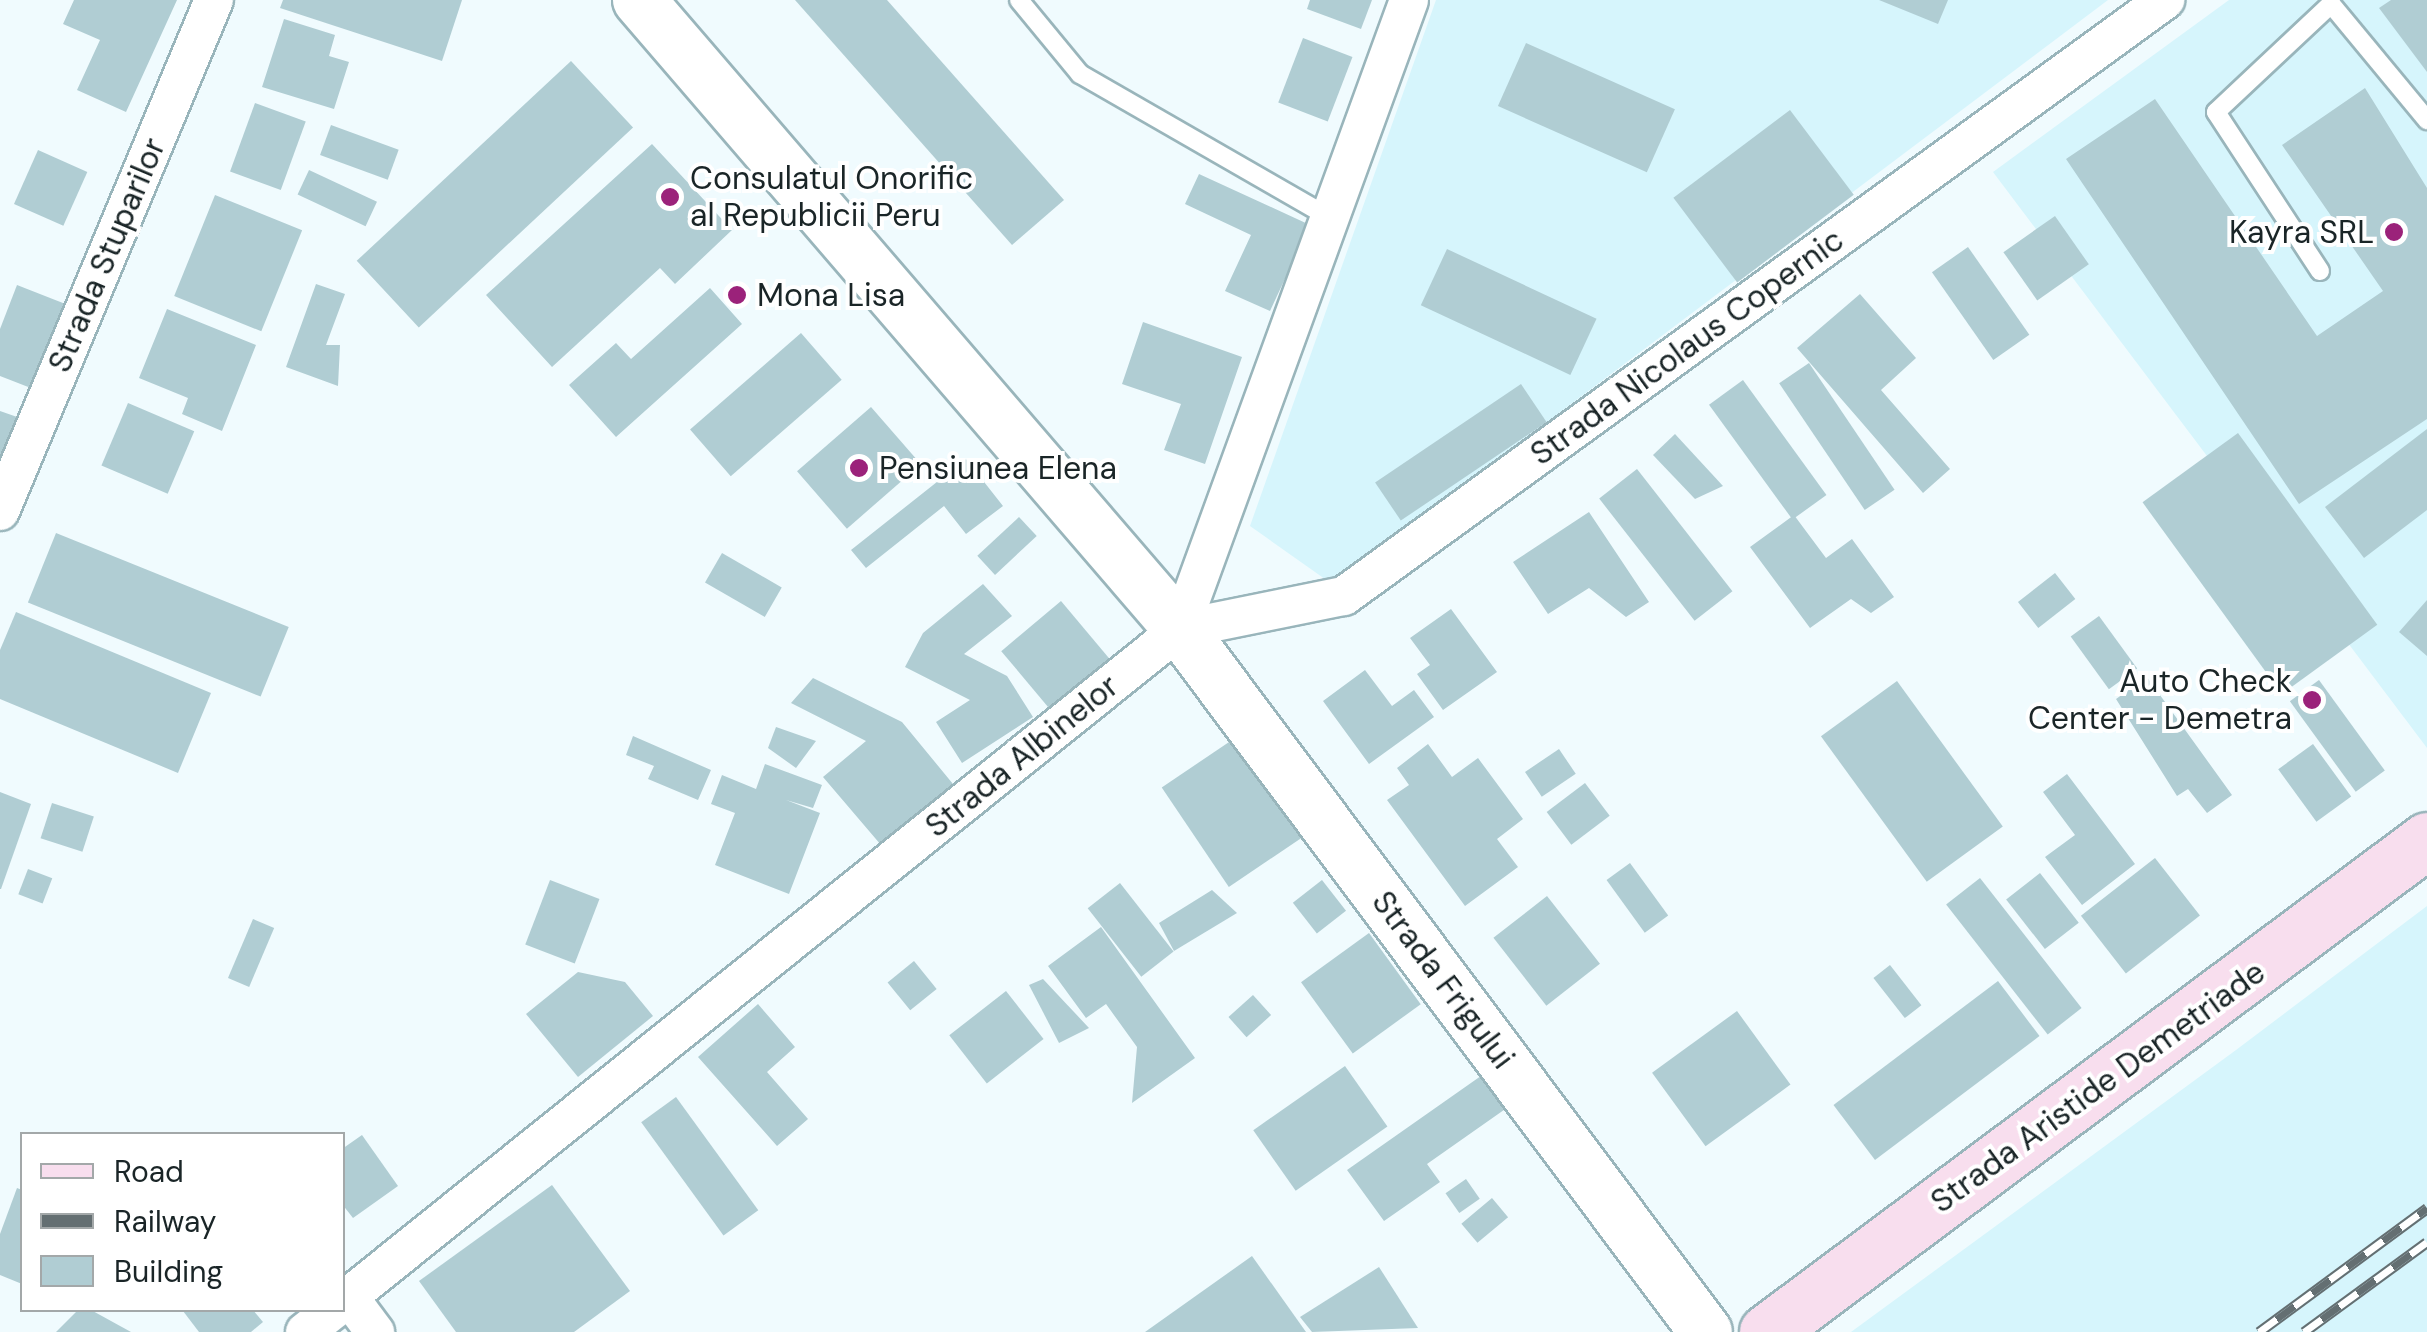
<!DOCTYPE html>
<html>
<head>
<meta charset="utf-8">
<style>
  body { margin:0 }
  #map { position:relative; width:2427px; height:1332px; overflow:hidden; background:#f0fbfe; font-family:"DM Sans",sans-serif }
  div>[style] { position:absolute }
  .built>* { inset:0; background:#d6f5fc }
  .building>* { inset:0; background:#b0cdd3; transform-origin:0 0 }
  .roads { filter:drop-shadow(2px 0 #99b5bb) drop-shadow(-2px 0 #99b5bb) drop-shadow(0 2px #99b5bb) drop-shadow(0 -2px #99b5bb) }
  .lane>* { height:18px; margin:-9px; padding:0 9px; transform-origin:9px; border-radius:9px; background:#fff }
  .street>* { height:38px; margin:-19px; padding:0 19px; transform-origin:19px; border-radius:19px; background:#fff }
  .secondary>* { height:52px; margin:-26px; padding:0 26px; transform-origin:26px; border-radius:26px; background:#fff }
  .primary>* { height:55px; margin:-27.5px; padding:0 27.5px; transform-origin:27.5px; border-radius:27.5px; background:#f8deee }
  .rail>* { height:11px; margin-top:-5.5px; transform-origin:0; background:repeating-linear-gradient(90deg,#fff 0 22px,#646f72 0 44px); box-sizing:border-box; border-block:2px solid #646f72 }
  .dots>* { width:28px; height:28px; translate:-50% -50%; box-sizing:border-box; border:5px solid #fff; border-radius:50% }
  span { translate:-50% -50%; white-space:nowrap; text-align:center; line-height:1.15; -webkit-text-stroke:8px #fff; paint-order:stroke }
  .poi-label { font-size:32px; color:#1a2527 }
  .left { translate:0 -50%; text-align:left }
  .right { translate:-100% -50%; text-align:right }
  .street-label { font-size:32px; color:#1a2527 }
  .legend { position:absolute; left:20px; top:1132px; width:325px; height:180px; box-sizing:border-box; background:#fff; border:2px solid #a3a8a9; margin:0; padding:12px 18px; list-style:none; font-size:30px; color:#1a2527 }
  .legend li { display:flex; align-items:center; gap:20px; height:50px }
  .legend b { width:50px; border:2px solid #a3a8a9 }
</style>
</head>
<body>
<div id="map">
  <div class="built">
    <div style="clip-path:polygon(1436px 0,2108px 0,1332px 584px,1250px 526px)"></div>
    <div style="clip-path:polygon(2229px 0,2427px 0,2427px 748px,1993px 172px)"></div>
    <div style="clip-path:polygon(2427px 906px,2427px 1332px,1851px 1332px,2236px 1050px)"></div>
  </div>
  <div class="building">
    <div style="clip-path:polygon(74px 0,177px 0,126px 112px,77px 90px,100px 40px,63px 24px)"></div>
    <div style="clip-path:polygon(283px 0,462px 0,442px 61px,280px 8px)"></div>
    <div style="clip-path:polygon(795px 0,887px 0,1064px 200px,1012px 245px)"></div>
    <div style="clip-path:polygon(1310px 0,1372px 0,1361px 29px,1307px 9px)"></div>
    <div style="clip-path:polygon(1879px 0,1948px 0,1938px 24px)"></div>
    <div style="clip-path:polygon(2391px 0,2427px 0,2427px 72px,2379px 8px)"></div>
    <div style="clip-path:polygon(284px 19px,335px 35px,329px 56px,349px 62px,334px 109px,262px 87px)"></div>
    <div style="left:1303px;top:38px;width:53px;height:69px;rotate:21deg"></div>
    <div style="left:1526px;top:43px;width:163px;height:69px;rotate:24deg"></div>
    <div style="left:571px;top:61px;width:91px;height:293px;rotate:47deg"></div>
    <div style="clip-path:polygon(2365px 88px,2427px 188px,2427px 419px,2299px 504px,2066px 159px,2155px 99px,2317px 336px,2383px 291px,2282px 145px)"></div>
    <div style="left:255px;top:103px;width:54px;height:73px;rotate:20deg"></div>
    <div style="left:1790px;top:110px;width:106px;height:146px;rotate:53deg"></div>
    <div style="left:331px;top:125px;width:72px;height:32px;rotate:20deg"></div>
    <div style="clip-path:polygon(652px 144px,732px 230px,675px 284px,660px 268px,552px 367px,486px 295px)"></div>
    <div style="left:38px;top:150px;width:54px;height:59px;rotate:24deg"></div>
    <div style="left:309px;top:170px;width:75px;height:27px;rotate:25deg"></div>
    <div style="clip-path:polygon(1199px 174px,1310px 225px,1270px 311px,1225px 291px,1251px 235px,1185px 204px)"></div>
    <div style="left:215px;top:195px;width:94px;height:109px;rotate:22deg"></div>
    <div style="left:2055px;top:216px;width:59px;height:63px;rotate:55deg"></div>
    <div style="left:1968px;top:247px;width:107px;height:44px;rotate:55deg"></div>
    <div style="left:1447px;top:249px;width:165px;height:62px;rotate:25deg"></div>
    <div style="clip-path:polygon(316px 284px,345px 294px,326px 345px,340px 345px,338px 386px,286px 367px)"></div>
    <div style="clip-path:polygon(17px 285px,68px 305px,36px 390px,0 376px,0 329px)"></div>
    <div style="clip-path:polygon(710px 288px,742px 324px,616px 437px,569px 385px,616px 343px,631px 359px)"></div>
    <div style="clip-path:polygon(1860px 294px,1916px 358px,1881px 390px,1950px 469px,1923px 493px,1797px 348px)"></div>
    <div style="clip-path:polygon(167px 309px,256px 345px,222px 431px,182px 414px,188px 398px,139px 378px)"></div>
    <div style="clip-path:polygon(1143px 322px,1242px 357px,1205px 464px,1164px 450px,1181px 404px,1122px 384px)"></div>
    <div style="left:801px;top:333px;width:62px;height:147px;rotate:49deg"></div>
    <div style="left:1809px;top:363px;width:153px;height:36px;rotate:56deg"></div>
    <div style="left:1743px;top:380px;width:142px;height:42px;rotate:54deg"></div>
    <div style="left:1521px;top:384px;width:46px;height:176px;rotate:56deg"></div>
    <div style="left:128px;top:403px;width:72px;height:68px;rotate:23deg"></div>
    <div style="left:871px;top:407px;width:76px;height:98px;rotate:49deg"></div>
    <div style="clip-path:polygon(0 411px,20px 418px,0 472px)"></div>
    <div style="clip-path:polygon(2427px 429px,2427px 510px,2364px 558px,2325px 507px)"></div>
    <div style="left:2238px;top:433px;width:237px;height:118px;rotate:54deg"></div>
    <div style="clip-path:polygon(1675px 434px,1723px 486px,1695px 499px,1653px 455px)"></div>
    <div style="clip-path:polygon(966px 459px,1003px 506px,966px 534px,944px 506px,866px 568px,851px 550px)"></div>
    <div style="left:1637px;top:469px;width:155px;height:48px;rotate:52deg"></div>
    <div style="clip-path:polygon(1589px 512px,1649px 602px,1626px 617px,1589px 588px,1548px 614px,1513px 562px)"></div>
    <div style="clip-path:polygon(1794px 515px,1826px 558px,1852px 539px,1894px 597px,1871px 613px,1851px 599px,1810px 628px,1750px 547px)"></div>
    <div style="left:1019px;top:517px;width:26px;height:57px;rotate:47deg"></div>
    <div style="left:56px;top:533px;width:251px;height:75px;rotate:22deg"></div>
    <div style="left:722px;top:553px;width:69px;height:34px;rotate:30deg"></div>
    <div style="left:2055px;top:573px;width:33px;height:47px;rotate:52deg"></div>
    <div style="clip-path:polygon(983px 584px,1012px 616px,964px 654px,1007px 676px,1033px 717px,962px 763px,936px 722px,970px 700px,905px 667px,923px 633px)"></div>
    <div style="clip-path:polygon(2427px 600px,2427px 656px,2399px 632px)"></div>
    <div style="left:1061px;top:601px;width:79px;height:78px;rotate:50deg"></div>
    <div style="clip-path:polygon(1451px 609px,1497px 672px,1443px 710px,1417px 674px,1430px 665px,1410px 638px)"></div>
    <div style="clip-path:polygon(16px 612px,211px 693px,178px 773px,0 699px,0 650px)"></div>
    <div style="left:2099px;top:616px;width:65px;height:35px;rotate:54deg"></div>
    <div style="clip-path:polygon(1365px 670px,1392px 706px,1414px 690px,1434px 717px,1369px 764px,1323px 701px)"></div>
    <div style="clip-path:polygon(2147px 677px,2232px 795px,2207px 813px,2188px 789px,2177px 796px,2116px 699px)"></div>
    <div style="clip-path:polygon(813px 678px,902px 722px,953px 784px,881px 845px,823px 777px,866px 741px,791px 703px)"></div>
    <div style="left:2319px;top:680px;width:112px;height:36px;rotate:54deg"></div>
    <div style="left:1897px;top:681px;width:180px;height:94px;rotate:54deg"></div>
    <div style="clip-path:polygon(776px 727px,816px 741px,796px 768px,768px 748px)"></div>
    <div style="clip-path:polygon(633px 736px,711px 770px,698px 800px,648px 779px,654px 766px,626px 755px)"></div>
    <div style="left:1238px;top:736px;width:120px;height:92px;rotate:56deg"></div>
    <div style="clip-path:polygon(1428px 744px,1452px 777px,1478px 758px,1523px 819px,1497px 839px,1518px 867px,1465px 906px,1387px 800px,1409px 785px,1397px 768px)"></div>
    <div style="left:2313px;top:744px;width:65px;height:43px;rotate:54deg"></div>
    <div style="left:1559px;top:749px;width:30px;height:41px;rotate:56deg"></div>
    <div style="clip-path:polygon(765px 764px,822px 785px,813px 808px,786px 800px,820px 813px,789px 894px,715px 865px,735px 813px,711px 804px,722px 775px,756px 789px)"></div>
    <div style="clip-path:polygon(2067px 774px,2135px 864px,2082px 905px,2045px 857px,2075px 835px,2043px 792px)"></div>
    <div style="left:1585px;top:783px;width:41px;height:48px;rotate:53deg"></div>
    <div style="clip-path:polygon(0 792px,31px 804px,1px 889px,0 889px)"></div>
    <div style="left:52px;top:803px;width:44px;height:37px;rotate:18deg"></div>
    <div style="left:2155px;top:858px;width:73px;height:94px;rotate:52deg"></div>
    <div style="left:1630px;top:863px;width:65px;height:29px;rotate:54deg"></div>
    <div style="left:28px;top:869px;width:26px;height:27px;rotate:21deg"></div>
    <div style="left:2040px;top:873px;width:63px;height:43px;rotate:52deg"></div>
    <div style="left:1980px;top:878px;width:165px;height:43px;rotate:52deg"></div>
    <div style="left:550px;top:880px;width:53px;height:69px;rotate:21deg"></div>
    <div style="left:1322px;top:880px;width:39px;height:37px;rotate:52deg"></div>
    <div style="left:1120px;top:883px;width:87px;height:41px;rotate:52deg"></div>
    <div style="clip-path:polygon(1212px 890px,1237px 913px,1174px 951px,1159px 923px)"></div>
    <div style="left:1547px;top:896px;width:86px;height:68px;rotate:52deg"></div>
    <div style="left:253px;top:919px;width:23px;height:64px;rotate:23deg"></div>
    <div style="clip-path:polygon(1101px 927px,1195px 1058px,1132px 1103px,1137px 1047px,1106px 1004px,1086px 1018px,1048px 966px)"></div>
    <div style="left:1369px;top:933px;width:88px;height:84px;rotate:54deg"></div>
    <div style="left:914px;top:961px;width:36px;height:34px;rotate:51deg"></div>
    <div style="left:1890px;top:965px;width:51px;height:21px;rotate:52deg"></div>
    <div style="clip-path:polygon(578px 972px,625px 982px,653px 1016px,578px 1077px,526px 1014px)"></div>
    <div style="clip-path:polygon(1043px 979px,1089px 1028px,1059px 1043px,1029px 985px)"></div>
    <div style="left:1998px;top:981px;width:69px;height:206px;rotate:53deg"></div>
    <div style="left:1006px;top:991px;width:61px;height:72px;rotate:52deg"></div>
    <div style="left:1253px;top:995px;width:27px;height:33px;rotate:48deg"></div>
    <div style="clip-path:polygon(758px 1004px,795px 1047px,767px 1072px,808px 1119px,777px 1146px,698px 1057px)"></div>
    <div style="left:1737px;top:1011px;width:91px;height:105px;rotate:54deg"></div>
    <div style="left:1345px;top:1066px;width:74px;height:112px;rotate:55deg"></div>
    <div style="clip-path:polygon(1488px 1071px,1511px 1105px,1427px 1164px,1440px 1182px,1384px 1221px,1347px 1170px)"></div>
    <div style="left:676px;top:1097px;width:140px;height:43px;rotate:54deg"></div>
    <div style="clip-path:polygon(362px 1135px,398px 1186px,353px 1218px,342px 1204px,342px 1149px)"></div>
    <div style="left:1466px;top:1179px;width:24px;height:25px;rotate:55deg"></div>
    <div style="clip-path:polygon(552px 1185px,630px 1291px,574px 1332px,456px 1332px,419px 1281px)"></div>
    <div style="clip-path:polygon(17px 1188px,22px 1190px,22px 1284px,0 1275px,0 1234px)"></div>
    <div style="left:1492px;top:1198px;width:25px;height:40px;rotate:50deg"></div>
    <div style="clip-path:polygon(1252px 1256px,1306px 1332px,1145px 1332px)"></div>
    <div style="clip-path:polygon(1379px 1267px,1418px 1328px,1312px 1332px,1300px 1317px)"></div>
    <div style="clip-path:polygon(78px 1310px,91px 1310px,131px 1332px,56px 1332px)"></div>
    <div style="clip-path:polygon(253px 1310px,263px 1322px,251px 1332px,199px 1332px,183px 1311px)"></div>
  </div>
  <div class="roads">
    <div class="lane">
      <div style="left:1019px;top:0;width:96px;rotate:50.5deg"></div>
      <div style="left:1080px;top:74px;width:289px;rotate:29.9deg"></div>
      <div style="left:2320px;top:271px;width:190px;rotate:-123.2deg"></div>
      <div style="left:2216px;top:112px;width:158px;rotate:-43.2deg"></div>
      <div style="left:2331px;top:4px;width:151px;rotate:50.4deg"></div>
    </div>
    <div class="street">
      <div style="left:0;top:511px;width:554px;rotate:-67.28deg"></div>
      <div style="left:1180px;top:629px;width:167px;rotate:-11.4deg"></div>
      <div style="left:1344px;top:596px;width:1015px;rotate:-35.98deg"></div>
      <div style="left:349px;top:1297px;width:44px;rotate:53.4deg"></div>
      <div style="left:342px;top:1302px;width:1075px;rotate:-38.77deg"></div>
      <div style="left:1180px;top:629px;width:669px;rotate:-69.99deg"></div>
      <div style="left:305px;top:1332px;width:36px;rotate:-38deg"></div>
    </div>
    <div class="secondary">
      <div style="left:639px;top:0;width:830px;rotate:49.3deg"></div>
      <div style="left:1180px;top:629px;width:878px;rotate:53.2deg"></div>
    </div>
    <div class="primary">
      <div style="left:1767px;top:1332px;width:823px;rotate:-36.7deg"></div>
    </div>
  </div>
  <div class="rail">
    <div style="left:2259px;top:1332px;width:209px;rotate:-36.4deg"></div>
    <div style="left:2304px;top:1332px;width:152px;rotate:-36.2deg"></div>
  </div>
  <div class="dots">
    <div style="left:670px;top:197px;background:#9b227a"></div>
    <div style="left:2394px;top:232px;background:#9b227a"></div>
    <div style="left:737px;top:295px;background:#9b227a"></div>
    <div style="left:859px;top:468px;background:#9b227a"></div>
    <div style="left:2312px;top:700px;background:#9b227a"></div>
  </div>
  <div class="poi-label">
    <span class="left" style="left:690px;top:197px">Consulatul Onorific<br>al Republicii Peru</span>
    <span class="right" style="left:2374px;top:232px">Kayra SRL</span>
    <span class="left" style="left:757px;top:295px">Mona Lisa</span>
    <span class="left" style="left:879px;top:468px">Pensiunea Elena</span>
    <span class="right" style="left:2292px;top:700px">Auto Check<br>Center - Demetra</span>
  </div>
  <div class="street-label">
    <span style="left:107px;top:255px;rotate:-67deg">Strada Stuparilor</span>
    <span style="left:1687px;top:347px;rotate:-36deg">Strada Nicolaus Copernic</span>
    <span style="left:1022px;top:756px;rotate:-39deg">Strada Albinelor</span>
    <span style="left:1443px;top:980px;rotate:53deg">Strada Frigului</span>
    <span style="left:2098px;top:1087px;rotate:-36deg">Strada Aristide Demetriade</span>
  </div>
  <ul class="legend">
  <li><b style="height:12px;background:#f8deee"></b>Road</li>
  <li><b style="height:12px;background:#646f72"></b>Railway</li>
  <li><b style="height:28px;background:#b0cdd3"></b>Building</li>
  </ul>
</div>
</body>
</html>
